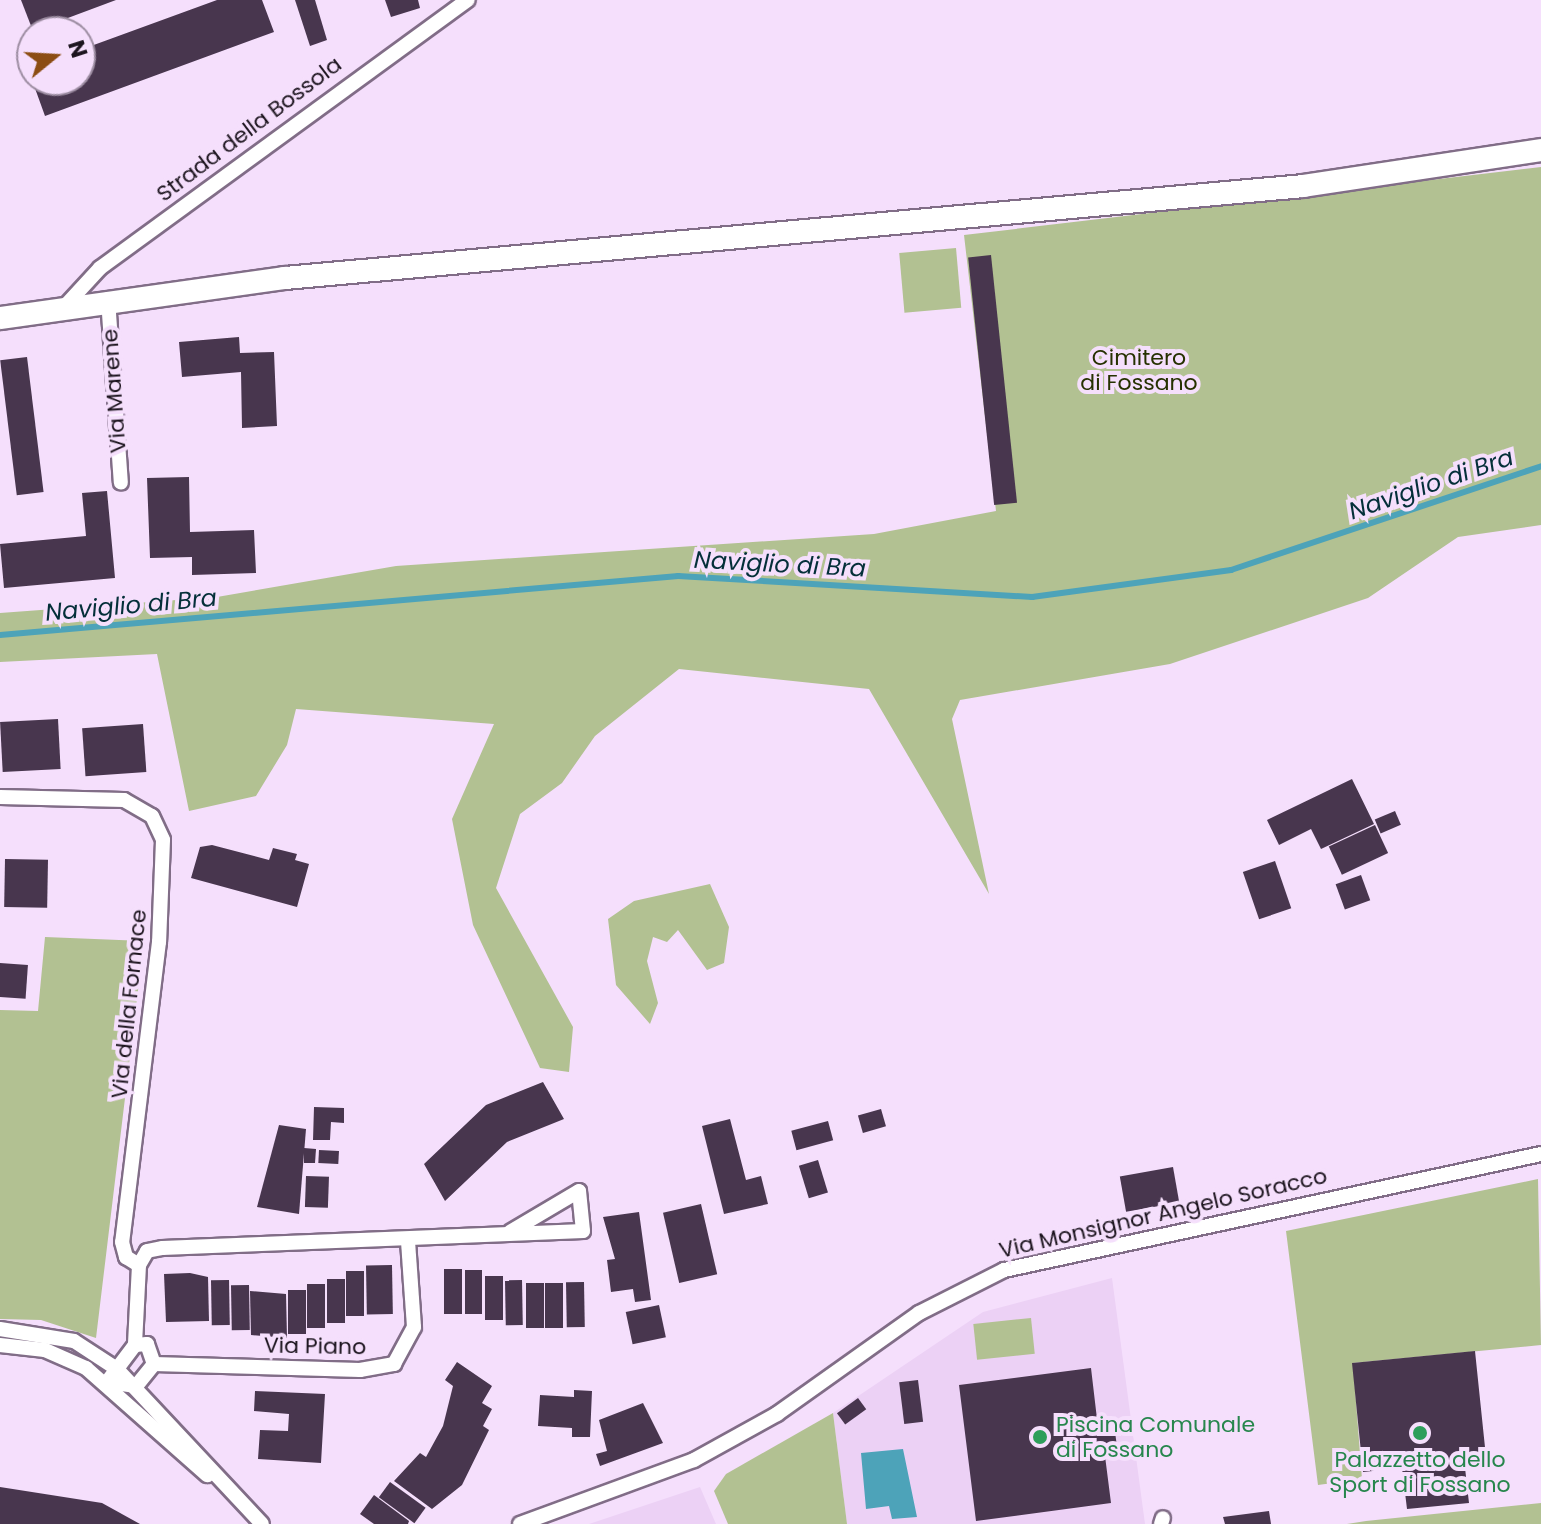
<!DOCTYPE html>
<html>
<head>
<meta charset="utf-8">
<style>
  body { margin:0 }
  #map { position:relative; width:1541px; height:1524px; overflow:hidden; background:#f5dffc; font-family:Poppins,sans-serif }
  div>[style] { position:absolute }
  .built>* { inset:0; background:#ecd1f5 }
  .green>* { inset:0; background:#b2c192; transform-origin:0 0 }
  .water>* { inset:0; background:#4da3b9 }
  .stream>* { height:6px; margin:-3px; padding:0 3px; transform-origin:3px; border-radius:3px; background:#4da3b9 }
  .building>* { inset:0; background:#48364e; transform-origin:0 0 }
  .roads { filter:drop-shadow(2px 0 #816d87) drop-shadow(-2px 0 #816d87) drop-shadow(0 2px #816d87) drop-shadow(0 -2px #816d87) }
  .street>* { height:14px; margin:-7px; padding:0 7px; transform-origin:7px; border-radius:7px; background:#fff }
  .secondary>* { height:22px; margin:-11px; padding:0 11px; transform-origin:11px; border-radius:11px; background:#fff }
  .dots>* { width:22px; height:22px; translate:-50% -50%; box-sizing:border-box; border:4px solid #f5dffc; border-radius:50% }
  span { translate:-50% -50%; white-space:nowrap; text-align:center; line-height:1.15; -webkit-text-stroke:8px #f5dffc; paint-order:stroke }
  .street-label { font-size:22px; color:#1c141e }
  .park-label { font-size:22px; color:#263100 }
  .leisure-label { font-size:22px; color:#27864d }
  .left { translate:0 -50%; text-align:left }
  .water-label { font-size:24px; color:#042f39; font-style:italic }
  .north { position:absolute; left:16px; top:16px; width:80px; height:80px; box-sizing:border-box; background:#f5dffc; border:2px solid #9e8ea3; border-radius:50%; rotate:72deg; font-size:22px; font-weight:700; line-height:32px; text-align:center; color:#1c141e }
  .north::after { content:''; display:block; margin:auto; width:28px; height:36px; background:#8c4d13; clip-path:polygon(50% 0,100% 100%,50% 72%,0 100%) }
</style>
</head>
<body>
<div id="map">
  <div class="built">
    <div style="clip-path:polygon(1112px 1278px,1145px 1524px,847px 1524px,833px 1413px,983px 1312px)"></div>
    <div style="clip-path:polygon(700px 1487px,716px 1524px,589px 1524px)"></div>
  </div>
  <div class="green">
    <div style="clip-path:polygon(1541px 167px,1541px 525px,1458px 537px,1368px 598px,1170px 664px,960px 700px,952px 719px,989px 894px,869px 689px,679px 669px,595px 736px,562px 783px,520px 814px,496px 888px,573px 1027px,569px 1072px,540px 1068px,473px 925px,452px 819px,494px 724px,296px 709px,287px 745px,256px 796px,189px 811px,157px 654px,0 662px,0 613px,217px 597px,396px 566px,874px 534px,996px 511px,964px 235px)"></div>
    <div style="left:956px;top:248px;width:60px;height:57px;rotate:85deg"></div>
    <div style="clip-path:polygon(710px 884px,729px 927px,724px 963px,707px 970px,678px 930px,667px 942px,653px 937px,647px 961px,658px 1003px,650px 1024px,616px 985px,608px 919px,634px 901px)"></div>
    <div style="clip-path:polygon(45px 937px,144px 941px,96px 1338px,41px 1320px,0 1319px,0 1010px,38px 1011px)"></div>
    <div style="clip-path:polygon(1538px 1179px,1541px 1345px,1353px 1363px,1362px 1479px,1318px 1485px,1286px 1231px)"></div>
    <div style="left:1031px;top:1318px;width:36px;height:58px;rotate:84deg"></div>
    <div style="clip-path:polygon(833px 1413px,847px 1524px,728px 1524px,714px 1491px,726px 1474px)"></div>
    <div style="clip-path:polygon(1541px 1503px,1541px 1524px,1347px 1524px,1366px 1521px)"></div>
  </div>
  <div class="water">
    <div style="clip-path:polygon(903px 1449px,917px 1517px,892px 1519px,889px 1506px,866px 1509px,861px 1453px)"></div>
  </div>
  <div class="stream">
    <div style="left:0;top:635px;width:681px;rotate:-4.97deg"></div>
    <div style="left:678px;top:576px;width:355px;rotate:3.4deg"></div>
    <div style="left:1032px;top:597px;width:201px;rotate:-7.7deg"></div>
    <div style="left:1231px;top:570px;width:327px;rotate:-18.5deg"></div>
  </div>
  <div class="building">
    <div style="clip-path:polygon(21px 0,116px 0,33px 31px)"></div>
    <div style="clip-path:polygon(217px 0,262px 0,274px 32px,45px 116px,32px 80px,80px 80px,80px 50px)"></div>
    <div style="clip-path:polygon(295px 0,315px 0,327px 40px,310px 46px)"></div>
    <div style="clip-path:polygon(385px 0,418px 0,420px 8px,391px 17px)"></div>
    <div style="left:991px;top:255px;width:249px;height:23px;rotate:84deg"></div>
    <div style="clip-path:polygon(239px 337px,240px 353px,274px 352px,277px 426px,242px 428px,241px 372px,182px 377px,179px 342px)"></div>
    <div style="left:27px;top:357px;width:136px;height:27px;rotate:83deg"></div>
    <div style="clip-path:polygon(189px 477px,190px 532px,254px 530px,256px 573px,192px 575px,192px 557px,150px 558px,147px 478px)"></div>
    <div style="clip-path:polygon(107px 491px,115px 578px,4px 588px,0 544px,86px 536px,82px 493px)"></div>
    <div style="left:58px;top:719px;width:50px;height:58px;rotate:87deg"></div>
    <div style="left:143px;top:724px;width:48px;height:61px;rotate:86deg"></div>
    <div style="clip-path:polygon(1352px 779px,1374px 824px,1321px 849px,1311px 829px,1279px 845px,1267px 820px)"></div>
    <div style="left:1395px;top:811px;width:15px;height:22px;rotate:67deg"></div>
    <div style="left:1375px;top:825px;width:31px;height:51px;rotate:65deg"></div>
    <div style="clip-path:polygon(212px 845px,269px 860px,273px 848px,297px 854px,295px 860px,309px 864px,297px 907px,191px 878px,200px 847px)"></div>
    <div style="left:5px;top:859px;width:43px;height:48px;rotate:1deg"></div>
    <div style="left:1275px;top:861px;width:50px;height:34px;rotate:71deg"></div>
    <div style="left:1361px;top:875px;width:27px;height:27px;rotate:70deg"></div>
    <div style="left:0;top:963px;width:28px;height:34px;rotate:4deg"></div>
    <div style="clip-path:polygon(543px 1082px,564px 1119px,507px 1142px,445px 1201px,424px 1164px,486px 1105px)"></div>
    <div style="clip-path:polygon(314px 1107px,344px 1108px,344px 1123px,331px 1122px,330px 1140px,313px 1140px)"></div>
    <div style="left:881px;top:1109px;width:18px;height:24px;rotate:74deg"></div>
    <div style="clip-path:polygon(730px 1119px,746px 1180px,761px 1176px,768px 1204px,724px 1214px,702px 1126px)"></div>
    <div style="left:828px;top:1121px;width:20px;height:38px;rotate:75deg"></div>
    <div style="clip-path:polygon(279px 1125px,306px 1129px,299px 1214px,257px 1207px)"></div>
    <div style="clip-path:polygon(304px 1148px,316px 1149px,315px 1163px,304px 1163px)"></div>
    <div style="left:319px;top:1150px;width:20px;height:13px;rotate:3deg"></div>
    <div style="left:818px;top:1160px;width:34px;height:20px;rotate:73deg"></div>
    <div style="left:1173px;top:1167px;width:36px;height:54px;rotate:80deg"></div>
    <div style="left:306px;top:1176px;width:23px;height:31px;rotate:2deg"></div>
    <div style="left:701px;top:1204px;width:72px;height:39px;rotate:77deg"></div>
    <div style="clip-path:polygon(639px 1212px,651px 1300px,635px 1302px,633px 1289px,611px 1292px,607px 1260px,615px 1259px,603px 1217px)"></div>
    <div style="left:392px;top:1265px;width:49px;height:26px;rotate:89deg"></div>
    <div style="left:462px;top:1269px;width:45px;height:18px;rotate:90deg"></div>
    <div style="left:465px;top:1270px;width:17px;height:44px"></div>
    <div style="left:346px;top:1271px;width:18px;height:45px"></div>
    <div style="clip-path:polygon(190px 1273px,208px 1277px,209px 1321px,166px 1322px,164px 1274px)"></div>
    <div style="left:485px;top:1276px;width:18px;height:44px"></div>
    <div style="left:327px;top:1279px;width:18px;height:44px"></div>
    <div style="left:229px;top:1280px;width:45px;height:18px;rotate:89deg"></div>
    <div style="left:522px;top:1280px;width:45px;height:17px;rotate:89deg"></div>
    <div style="left:584px;top:1282px;width:45px;height:18px;rotate:89deg"></div>
    <div style="left:526px;top:1283px;width:18px;height:45px"></div>
    <div style="left:545px;top:1283px;width:18px;height:45px"></div>
    <div style="left:307px;top:1284px;width:18px;height:44px"></div>
    <div style="left:249px;top:1285px;width:45px;height:18px;rotate:89deg"></div>
    <div style="left:288px;top:1290px;width:18px;height:44px"></div>
    <div style="clip-path:polygon(250px 1291px,286px 1294px,287px 1338px,251px 1335px)"></div>
    <div style="left:659px;top:1305px;width:33px;height:34px;rotate:78deg"></div>
    <div style="clip-path:polygon(1475px 1351px,1486px 1457px,1464px 1459px,1469px 1503px,1407px 1509px,1402px 1468px,1363px 1472px,1352px 1363px)"></div>
    <div style="clip-path:polygon(457px 1362px,492px 1386px,482px 1403px,492px 1409px,483px 1426px,489px 1430px,462px 1485px,432px 1509px,394px 1481px,420px 1453px,426px 1457px,443px 1426px,453px 1386px,445px 1380px)"></div>
    <div style="clip-path:polygon(1091px 1368px,1097px 1419px,1113px 1417px,1118px 1454px,1105px 1456px,1111px 1503px,976px 1521px,959px 1385px)"></div>
    <div style="left:918px;top:1380px;width:42px;height:19px;rotate:83deg"></div>
    <div style="clip-path:polygon(574px 1390px,592px 1391px,590px 1437px,572px 1437px,572px 1428px,538px 1426px,540px 1395px,574px 1397px)"></div>
    <div style="clip-path:polygon(255px 1391px,325px 1394px,321px 1463px,258px 1459px,260px 1430px,288px 1431px,289px 1414px,254px 1411px)"></div>
    <div style="left:858px;top:1398px;width:14px;height:26px;rotate:54deg"></div>
    <div style="clip-path:polygon(643px 1403px,663px 1443px,600px 1466px,596px 1454px,607px 1451px,599px 1420px)"></div>
    <div style="left:390px;top:1482px;width:44px;height:19px;rotate:36deg"></div>
    <div style="clip-path:polygon(0 1487px,102px 1503px,140px 1524px,0 1524px)"></div>
    <div style="clip-path:polygon(374px 1495px,409px 1521px,408px 1524px,374px 1524px,360px 1514px)"></div>
    <div style="clip-path:polygon(1269px 1511px,1271px 1524px,1225px 1524px,1223px 1517px)"></div>
  </div>
  <div class="roads">
    <div class="street">
      <div style="left:108px;top:299px;width:184px;rotate:86deg"></div>
      <div style="left:66px;top:305px;width:50px;rotate:-47.4deg"></div>
      <div style="left:100px;top:268px;width:455px;rotate:-36.1deg"></div>
      <div style="left:0;top:797px;width:124px;rotate:1.4deg"></div>
      <div style="left:124px;top:800px;width:32px;rotate:30deg"></div>
      <div style="left:152px;top:816px;width:26px;rotate:65deg"></div>
      <div style="left:163px;top:840px;width:102px;rotate:92.2deg"></div>
      <div style="left:159px;top:942px;width:302px;rotate:97deg"></div>
      <div style="left:122px;top:1242px;width:16px;rotate:75deg"></div>
      <div style="left:126px;top:1257px;width:15px;rotate:32deg"></div>
      <div style="left:139px;top:1265px;width:80px;rotate:92.9deg"></div>
      <div style="left:139px;top:1265px;width:16px;rotate:-60deg"></div>
      <div style="left:147px;top:1251px;width:16px;rotate:-11deg"></div>
      <div style="left:163px;top:1248px;width:420px;rotate:-2.3deg"></div>
      <div style="left:583px;top:1231px;width:40px;rotate:-95.7deg"></div>
      <div style="left:579px;top:1191px;width:80px;rotate:149.3deg"></div>
      <div style="left:0;top:1329px;width:75px;rotate:9.2deg"></div>
      <div style="left:74px;top:1341px;width:51px;rotate:33.1deg"></div>
      <div style="left:117px;top:1369px;width:212px;rotate:46.9deg"></div>
      <div style="left:147px;top:1344px;width:21px;rotate:71deg"></div>
      <div style="left:154px;top:1364px;width:28px;rotate:129deg"></div>
      <div style="left:136px;top:1386px;width:29px;rotate:-172deg"></div>
      <div style="left:107px;top:1382px;width:46px;rotate:-52.9deg"></div>
      <div style="left:135px;top:1345px;width:12px;rotate:-5deg"></div>
      <div style="left:0;top:1345px;width:45px;rotate:6.3deg"></div>
      <div style="left:45px;top:1350px;width:45px;rotate:23.7deg"></div>
      <div style="left:86px;top:1368px;width:162px;rotate:41.5deg"></div>
      <div style="left:154px;top:1364px;width:206px;rotate:1.7deg"></div>
      <div style="left:360px;top:1370px;width:35px;rotate:-10deg"></div>
      <div style="left:394px;top:1364px;width:42px;rotate:-61.6deg"></div>
      <div style="left:414px;top:1327px;width:85px;rotate:-94deg"></div>
      <div style="left:520px;top:1524px;width:185px;rotate:-20.2deg"></div>
      <div style="left:694px;top:1460px;width:95px;rotate:-29deg"></div>
      <div style="left:777px;top:1414px;width:174px;rotate:-35.4deg"></div>
      <div style="left:919px;top:1313px;width:95px;rotate:-26.8deg"></div>
      <div style="left:1004px;top:1270px;width:549px;rotate:-12.19deg"></div>
      <div style="left:1161px;top:1524px;width:6px;rotate:-72deg"></div>
    </div>
    <div class="secondary">
      <div style="left:0;top:318px;width:288px;rotate:-8deg"></div>
      <div style="left:285px;top:278px;width:1022px;rotate:-5.16deg"></div>
      <div style="left:1303px;top:186px;width:241px;rotate:-8.6deg"></div>
    </div>
  </div>
  <div class="dots">
    <div style="left:1420px;top:1433px;background:#2e9e5b"></div>
    <div style="left:1040px;top:1437px;background:#2e9e5b"></div>
  </div>
  <div class="street-label">
    <span style="left:249px;top:129px;rotate:-37deg">Strada della Bossola</span>
    <span style="left:114px;top:391px;rotate:-94deg">Via Marene</span>
    <span style="left:129px;top:1004px;rotate:-84deg">Via della Fornace</span>
    <span style="left:1163px;top:1213px;rotate:-13deg">Via Monsignor Angelo Soracco</span>
    <span style="left:315px;top:1346px;rotate:1deg">Via Piano</span>
  </div>
  <div class="park-label">
    <span style="left:1139px;top:370px">Cimitero<br>di Fossano</span>
  </div>
  <div class="leisure-label">
    <span class="left" style="left:1056px;top:1437px">Piscina Comunale<br>di Fossano</span>
    <span style="left:1420px;top:1472px">Palazzetto dello<br>Sport di Fossano</span>
  </div>
  <div class="water-label">
    <span style="left:1431px;top:484px;rotate:-19deg">Naviglio di Bra</span>
    <span style="left:780px;top:564px;rotate:3deg">Naviglio di Bra</span>
    <span style="left:131px;top:605px;rotate:-5deg">Naviglio di Bra</span>
  </div>
  <div class="north">N</div>
</div>
</body>
</html>
